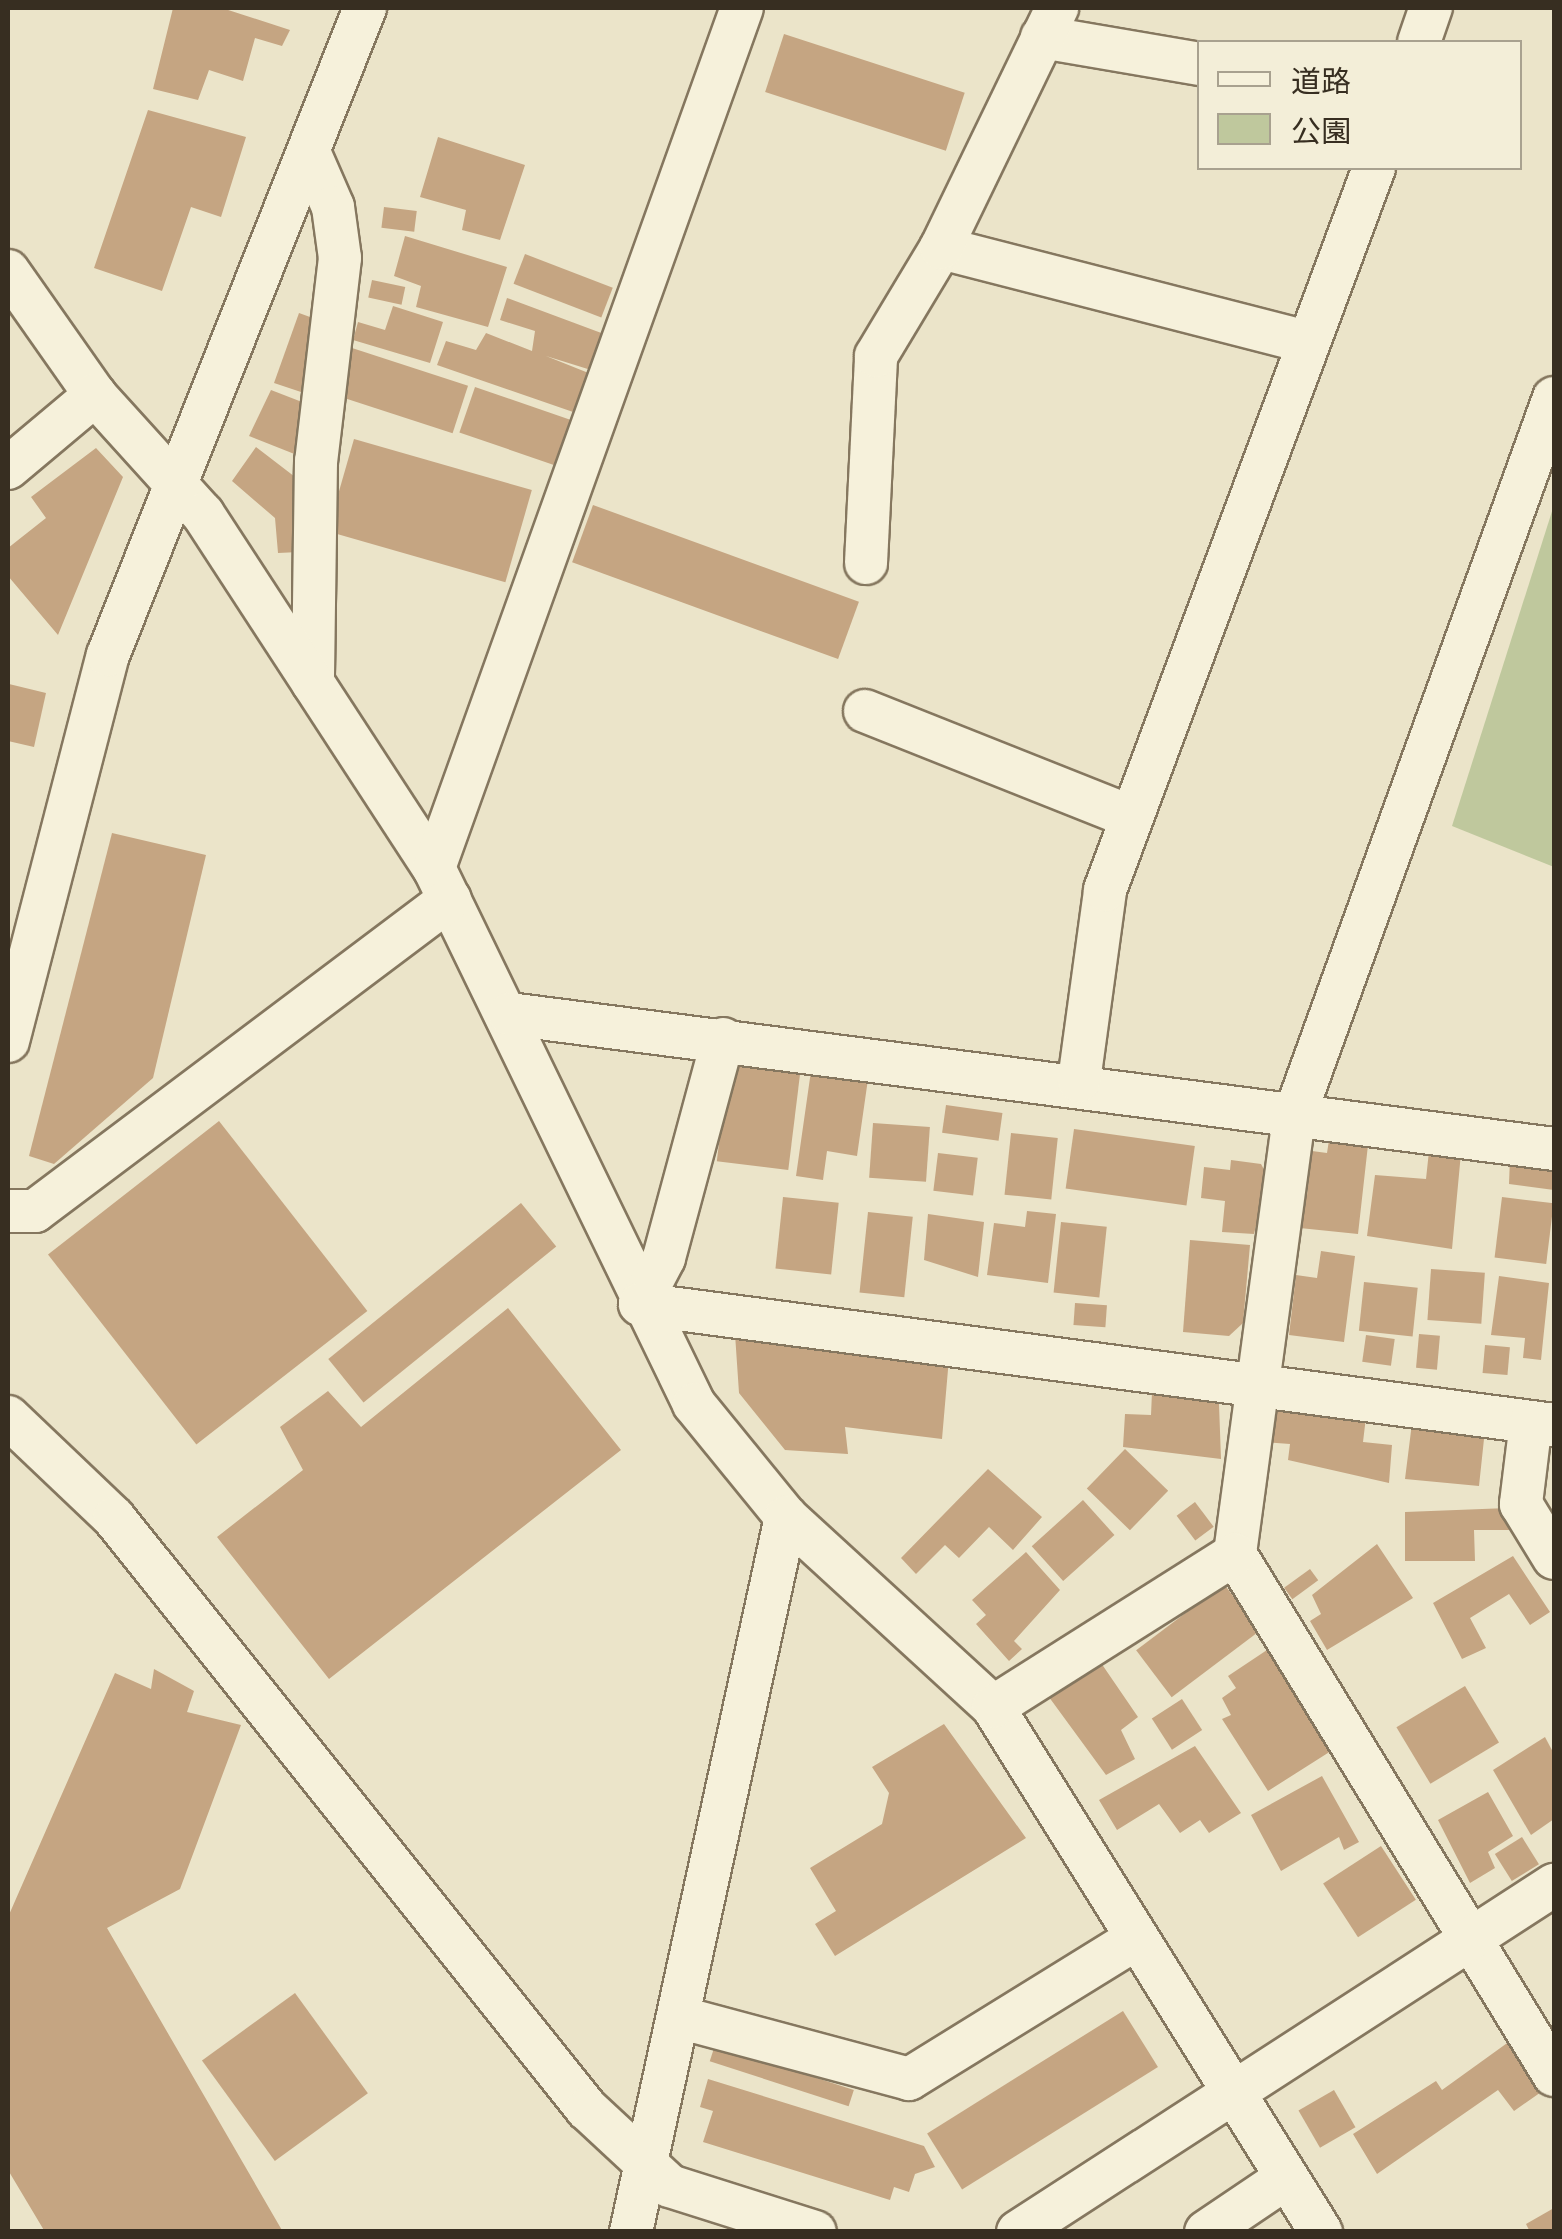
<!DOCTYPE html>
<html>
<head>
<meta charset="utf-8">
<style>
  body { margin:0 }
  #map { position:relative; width:1562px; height:2239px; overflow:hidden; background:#ebe4c9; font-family:"Crimson Pro","Noto Sans JP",serif }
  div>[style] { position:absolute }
  .green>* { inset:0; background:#bfc89d }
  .building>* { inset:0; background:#c5a582; transform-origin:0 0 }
  .roads { filter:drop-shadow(2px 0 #85775f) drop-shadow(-2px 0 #85775f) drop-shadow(0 2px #85775f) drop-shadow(0 -2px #85775f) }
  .minor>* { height:42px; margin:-21px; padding:0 21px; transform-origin:21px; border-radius:21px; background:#f6f1db }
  span { translate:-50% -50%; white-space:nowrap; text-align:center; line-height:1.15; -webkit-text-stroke:10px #f3eed8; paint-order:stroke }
  .frame { position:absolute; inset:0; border:10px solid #372e21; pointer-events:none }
  .legend { position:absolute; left:1197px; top:40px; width:325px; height:130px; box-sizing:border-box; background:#f3eed8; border:2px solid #a8a18f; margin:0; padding:12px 18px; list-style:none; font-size:30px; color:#372e21 }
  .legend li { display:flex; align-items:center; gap:20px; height:50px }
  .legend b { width:50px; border:2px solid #a8a18f }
</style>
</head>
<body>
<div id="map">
  <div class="green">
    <div style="clip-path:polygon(1554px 505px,1554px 867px,1452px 826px)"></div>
  </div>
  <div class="building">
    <div style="clip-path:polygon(173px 8px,222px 8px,290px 30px,282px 46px,255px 38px,243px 81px,209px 70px,198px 100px,153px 89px)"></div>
    <div style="left:784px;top:34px;width:190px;height:61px;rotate:18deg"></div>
    <div style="clip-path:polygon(148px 110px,246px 137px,221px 217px,191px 207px,162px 291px,94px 268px)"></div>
    <div style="clip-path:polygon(438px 137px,525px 165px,500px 240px,462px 230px,466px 210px,420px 197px)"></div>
    <div style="left:384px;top:207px;width:33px;height:21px;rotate:7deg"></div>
    <div style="clip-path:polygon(405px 236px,507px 267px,488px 327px,416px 307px,421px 286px,394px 276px)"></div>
    <div style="left:525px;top:254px;width:94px;height:32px;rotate:21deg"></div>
    <div style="left:372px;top:280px;width:34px;height:18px;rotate:12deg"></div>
    <div style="clip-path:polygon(507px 298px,604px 334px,591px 370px,546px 356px,591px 374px,576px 413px,437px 365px,446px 341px,476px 350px,486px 333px,532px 351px,535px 331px,500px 320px)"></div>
    <div style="clip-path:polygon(393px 306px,443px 322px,430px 363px,353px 340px,358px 322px,385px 330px)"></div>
    <div style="clip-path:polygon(299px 313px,310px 317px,307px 394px,274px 383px)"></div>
    <div style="left:352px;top:348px;width:122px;height:50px;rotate:18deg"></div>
    <div style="left:475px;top:387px;width:103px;height:48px;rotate:19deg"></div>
    <div style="clip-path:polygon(271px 390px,302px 402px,302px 457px,249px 436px)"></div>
    <div style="left:354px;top:439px;width:185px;height:96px;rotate:16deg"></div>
    <div style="clip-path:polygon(256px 447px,299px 480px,299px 552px,278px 553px,275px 518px,232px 481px)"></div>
    <div style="clip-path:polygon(96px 448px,123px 477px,58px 635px,8px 576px,8px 548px,46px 518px,31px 497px)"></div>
    <div style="left:593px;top:505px;width:283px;height:61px;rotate:20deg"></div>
    <div style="clip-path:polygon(9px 684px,46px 693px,34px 747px,8px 741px)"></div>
    <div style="clip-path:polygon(112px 833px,206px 855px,153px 1078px,54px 1164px,29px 1156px)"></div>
    <div style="left:729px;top:1062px;width:72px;height:100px;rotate:7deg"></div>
    <div style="clip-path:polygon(811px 1071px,868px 1079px,857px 1156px,827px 1151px,823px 1180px,796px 1176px)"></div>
    <div style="left:946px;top:1105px;width:57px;height:28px;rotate:8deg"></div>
    <div style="left:219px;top:1121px;width:241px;height:217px;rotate:52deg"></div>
    <div style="left:873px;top:1123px;width:57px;height:55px;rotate:4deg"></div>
    <div style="left:1074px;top:1129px;width:122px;height:60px;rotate:8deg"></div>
    <div style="left:1011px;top:1133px;width:47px;height:62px;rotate:6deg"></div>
    <div style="clip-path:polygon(1329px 1140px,1368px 1145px,1358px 1234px,1290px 1227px,1294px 1194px,1307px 1195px,1312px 1151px,1327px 1153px)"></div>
    <div style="clip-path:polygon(1429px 1151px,1461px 1153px,1452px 1249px,1367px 1236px,1375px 1175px,1426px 1179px)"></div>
    <div style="left:938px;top:1153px;width:40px;height:38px;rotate:7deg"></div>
    <div style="clip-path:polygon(1510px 1158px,1554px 1162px,1554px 1190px,1509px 1184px)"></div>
    <div style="clip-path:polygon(1231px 1160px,1261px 1164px,1268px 1177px,1254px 1234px,1222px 1232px,1225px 1201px,1201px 1198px,1204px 1167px,1230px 1170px)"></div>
    <div style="left:783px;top:1197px;width:56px;height:72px;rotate:6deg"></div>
    <div style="left:1502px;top:1197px;width:52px;height:61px;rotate:7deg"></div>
    <div style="left:521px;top:1203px;width:56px;height:248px;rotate:51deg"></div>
    <div style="clip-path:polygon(1027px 1211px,1056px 1214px,1048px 1283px,987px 1275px,994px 1223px,1025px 1227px)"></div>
    <div style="left:868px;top:1212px;width:45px;height:81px;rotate:6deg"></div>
    <div style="clip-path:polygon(928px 1214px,984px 1222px,978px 1277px,924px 1260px)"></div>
    <div style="left:1061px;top:1222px;width:46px;height:71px;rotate:6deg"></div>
    <div style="clip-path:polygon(1190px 1240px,1250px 1245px,1243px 1323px,1229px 1336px,1183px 1332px)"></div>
    <div style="clip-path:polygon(1321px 1251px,1355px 1256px,1344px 1342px,1289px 1335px,1296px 1275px,1317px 1278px)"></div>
    <div style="left:1431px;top:1269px;width:54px;height:51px;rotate:4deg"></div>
    <div style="clip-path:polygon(1499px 1276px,1549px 1283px,1541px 1360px,1523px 1358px,1525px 1338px,1491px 1335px)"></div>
    <div style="left:1364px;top:1282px;width:54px;height:49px;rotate:6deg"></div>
    <div style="left:1075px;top:1303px;width:32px;height:22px;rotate:4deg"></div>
    <div style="clip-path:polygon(508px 1308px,621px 1450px,329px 1679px,217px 1537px,303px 1470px,280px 1427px,328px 1391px,361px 1427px)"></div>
    <div style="clip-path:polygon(735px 1334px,949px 1358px,942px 1439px,845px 1427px,848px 1454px,785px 1450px,739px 1393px)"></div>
    <div style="left:1419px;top:1334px;width:21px;height:34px;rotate:5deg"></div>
    <div style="left:1366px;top:1335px;width:29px;height:27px;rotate:8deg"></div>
    <div style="left:1485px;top:1345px;width:25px;height:28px;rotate:5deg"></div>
    <div style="clip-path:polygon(1152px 1392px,1219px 1404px,1221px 1459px,1123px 1447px,1125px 1414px,1151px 1415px)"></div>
    <div style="clip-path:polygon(1268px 1407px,1366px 1417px,1363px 1442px,1392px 1445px,1389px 1483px,1288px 1460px,1290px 1444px,1264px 1442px)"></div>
    <div style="clip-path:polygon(1413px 1415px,1470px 1421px,1469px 1436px,1484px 1439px,1479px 1486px,1405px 1479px)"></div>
    <div style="left:1125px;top:1449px;width:60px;height:55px;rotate:44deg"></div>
    <div style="clip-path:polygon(988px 1469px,1042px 1517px,1013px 1550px,989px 1527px,959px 1558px,945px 1545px,916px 1574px,901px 1558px)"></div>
    <div style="left:1083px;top:1500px;width:47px;height:69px;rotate:48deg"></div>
    <div style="left:1195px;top:1502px;width:31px;height:23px;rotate:53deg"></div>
    <div style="clip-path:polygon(1508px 1508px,1509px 1530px,1474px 1530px,1475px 1561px,1405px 1561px,1405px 1512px)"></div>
    <div style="clip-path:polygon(1377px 1544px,1413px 1598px,1327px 1650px,1310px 1621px,1321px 1614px,1312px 1595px)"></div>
    <div style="clip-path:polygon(1026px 1552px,1060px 1590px,1014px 1641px,1022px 1649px,1009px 1661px,976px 1624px,986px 1615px,972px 1600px)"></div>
    <div style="clip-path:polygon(1513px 1556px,1550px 1612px,1530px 1625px,1509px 1594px,1470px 1618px,1486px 1648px,1462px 1659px,1433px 1603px)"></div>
    <div style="left:1310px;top:1569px;width:14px;height:32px;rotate:54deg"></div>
    <div style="left:1224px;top:1584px;width:59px;height:110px;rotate:53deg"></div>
    <div style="clip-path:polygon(1270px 1648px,1331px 1751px,1268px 1791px,1222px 1719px,1231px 1715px,1222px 1698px,1236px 1688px,1228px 1676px)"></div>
    <div style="clip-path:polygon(1099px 1660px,1138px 1717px,1121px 1730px,1135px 1759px,1106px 1775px,1046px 1693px)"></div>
    <div style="clip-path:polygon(154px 1669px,194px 1691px,187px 1712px,241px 1725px,180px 1889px,107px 1928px,283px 2232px,45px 2232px,8px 2170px,8px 1917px,115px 1673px,151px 1689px)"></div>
    <div style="left:1465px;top:1686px;width:66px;height:80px;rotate:59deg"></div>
    <div style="left:1182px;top:1699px;width:37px;height:36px;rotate:57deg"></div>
    <div style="clip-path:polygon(944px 1724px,1026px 1838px,835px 1956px,815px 1924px,836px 1911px,810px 1868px,882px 1824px,889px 1793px,872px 1767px)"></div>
    <div style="clip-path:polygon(1545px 1737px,1554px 1754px,1554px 1819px,1531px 1835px,1493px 1770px)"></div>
    <div style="clip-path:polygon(1195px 1746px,1241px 1813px,1209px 1833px,1200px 1820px,1180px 1833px,1159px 1804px,1117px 1830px,1099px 1800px)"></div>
    <div style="clip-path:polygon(1322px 1776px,1359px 1842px,1344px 1850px,1339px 1837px,1281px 1871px,1251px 1815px)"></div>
    <div style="clip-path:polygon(1488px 1792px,1513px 1836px,1488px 1852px,1495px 1868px,1470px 1883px,1438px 1820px)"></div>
    <div style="left:1522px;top:1837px;width:32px;height:32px;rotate:58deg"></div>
    <div style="left:1381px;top:1846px;width:64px;height:69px;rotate:57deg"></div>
    <div style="left:295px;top:1993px;width:124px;height:115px;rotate:54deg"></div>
    <div style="left:1123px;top:2011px;width:66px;height:231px;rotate:58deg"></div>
    <div style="clip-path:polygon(1510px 2041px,1544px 2090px,1514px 2111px,1498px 2090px,1377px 2174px,1353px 2134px,1436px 2081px,1442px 2090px)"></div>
    <div style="left:715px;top:2045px;width:146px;height:17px;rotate:18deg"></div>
    <div style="clip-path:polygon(708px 2079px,924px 2146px,935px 2167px,915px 2174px,909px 2192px,894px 2187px,890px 2200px,703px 2142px,713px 2111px,700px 2107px)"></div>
    <div style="left:1334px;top:2090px;width:43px;height:41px;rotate:60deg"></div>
    <div style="clip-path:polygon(1554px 2208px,1554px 2232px,1530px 2232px,1526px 2224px)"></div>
  </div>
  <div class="roads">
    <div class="minor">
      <div style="left:1042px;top:37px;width:160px;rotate:9.7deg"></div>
      <div style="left:1419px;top:42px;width:36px;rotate:-71deg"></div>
      <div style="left:309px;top:152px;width:60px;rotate:66.4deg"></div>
      <div style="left:333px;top:207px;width:51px;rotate:82.2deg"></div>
      <div style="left:340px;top:258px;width:204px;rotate:96.7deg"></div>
      <div style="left:316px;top:461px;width:222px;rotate:90.8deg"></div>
      <div style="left:941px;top:248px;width:378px;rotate:14.4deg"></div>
      <div style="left:8px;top:271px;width:151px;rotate:54.9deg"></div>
      <div style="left:95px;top:395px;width:161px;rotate:47.8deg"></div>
      <div style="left:203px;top:514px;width:423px;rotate:56.9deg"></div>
      <div style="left:434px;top:868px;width:596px;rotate:64.12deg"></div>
      <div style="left:694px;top:1404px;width:146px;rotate:50.8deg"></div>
      <div style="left:786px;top:1517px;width:281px;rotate:42.5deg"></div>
      <div style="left:993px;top:1707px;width:619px;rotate:58deg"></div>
      <div style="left:1554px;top:398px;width:765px;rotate:109.88deg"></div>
      <div style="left:1294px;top:1117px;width:441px;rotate:97.7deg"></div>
      <div style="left:1235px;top:1554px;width:611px;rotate:58.52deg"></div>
      <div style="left:8px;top:468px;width:114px;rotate:-40deg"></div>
      <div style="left:866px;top:563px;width:207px;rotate:-87.2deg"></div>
      <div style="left:876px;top:356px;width:126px;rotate:-59deg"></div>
      <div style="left:941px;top:248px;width:267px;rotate:-64.2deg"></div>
      <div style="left:865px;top:711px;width:286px;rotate:21.7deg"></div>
      <div style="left:434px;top:868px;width:913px;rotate:-70.3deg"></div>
      <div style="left:509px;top:1014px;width:1054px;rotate:7.36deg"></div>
      <div style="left:723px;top:1039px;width:227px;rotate:105.1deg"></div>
      <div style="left:664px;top:1258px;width:52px;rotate:117.6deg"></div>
      <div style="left:640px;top:1304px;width:922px;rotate:7.54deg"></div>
      <div style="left:8px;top:1041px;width:399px;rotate:-75.5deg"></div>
      <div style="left:108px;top:655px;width:696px;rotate:-68.34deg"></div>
      <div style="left:1079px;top:1081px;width:193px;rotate:-82.2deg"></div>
      <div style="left:1105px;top:890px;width:770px;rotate:-69.57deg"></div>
      <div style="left:8px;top:1211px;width:27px"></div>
      <div style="left:35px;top:1211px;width:519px;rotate:-36.94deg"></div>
      <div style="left:8px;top:1417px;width:146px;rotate:43.6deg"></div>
      <div style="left:114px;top:1518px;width:757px;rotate:51.33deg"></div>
      <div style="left:587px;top:2109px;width:113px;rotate:42.9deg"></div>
      <div style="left:670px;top:2186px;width:152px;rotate:17.6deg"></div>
      <div style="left:1531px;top:1422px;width:83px;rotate:97deg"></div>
      <div style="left:1521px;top:1504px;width:63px;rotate:58.6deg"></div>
      <div style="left:993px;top:1707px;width:286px;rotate:-32.3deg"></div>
      <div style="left:678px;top:2017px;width:239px;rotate:15deg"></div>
      <div style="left:909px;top:2079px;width:267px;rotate:-31.7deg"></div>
      <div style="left:631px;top:2232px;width:732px;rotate:-77.77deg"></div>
      <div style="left:1018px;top:2232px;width:639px;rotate:-32.92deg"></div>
      <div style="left:1206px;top:2232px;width:97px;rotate:-34deg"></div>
    </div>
  </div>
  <div class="frame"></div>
  <ul class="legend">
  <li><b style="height:12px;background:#f6f1db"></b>道路</li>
  <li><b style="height:28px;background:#bfc89d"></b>公園</li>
  </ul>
</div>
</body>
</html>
